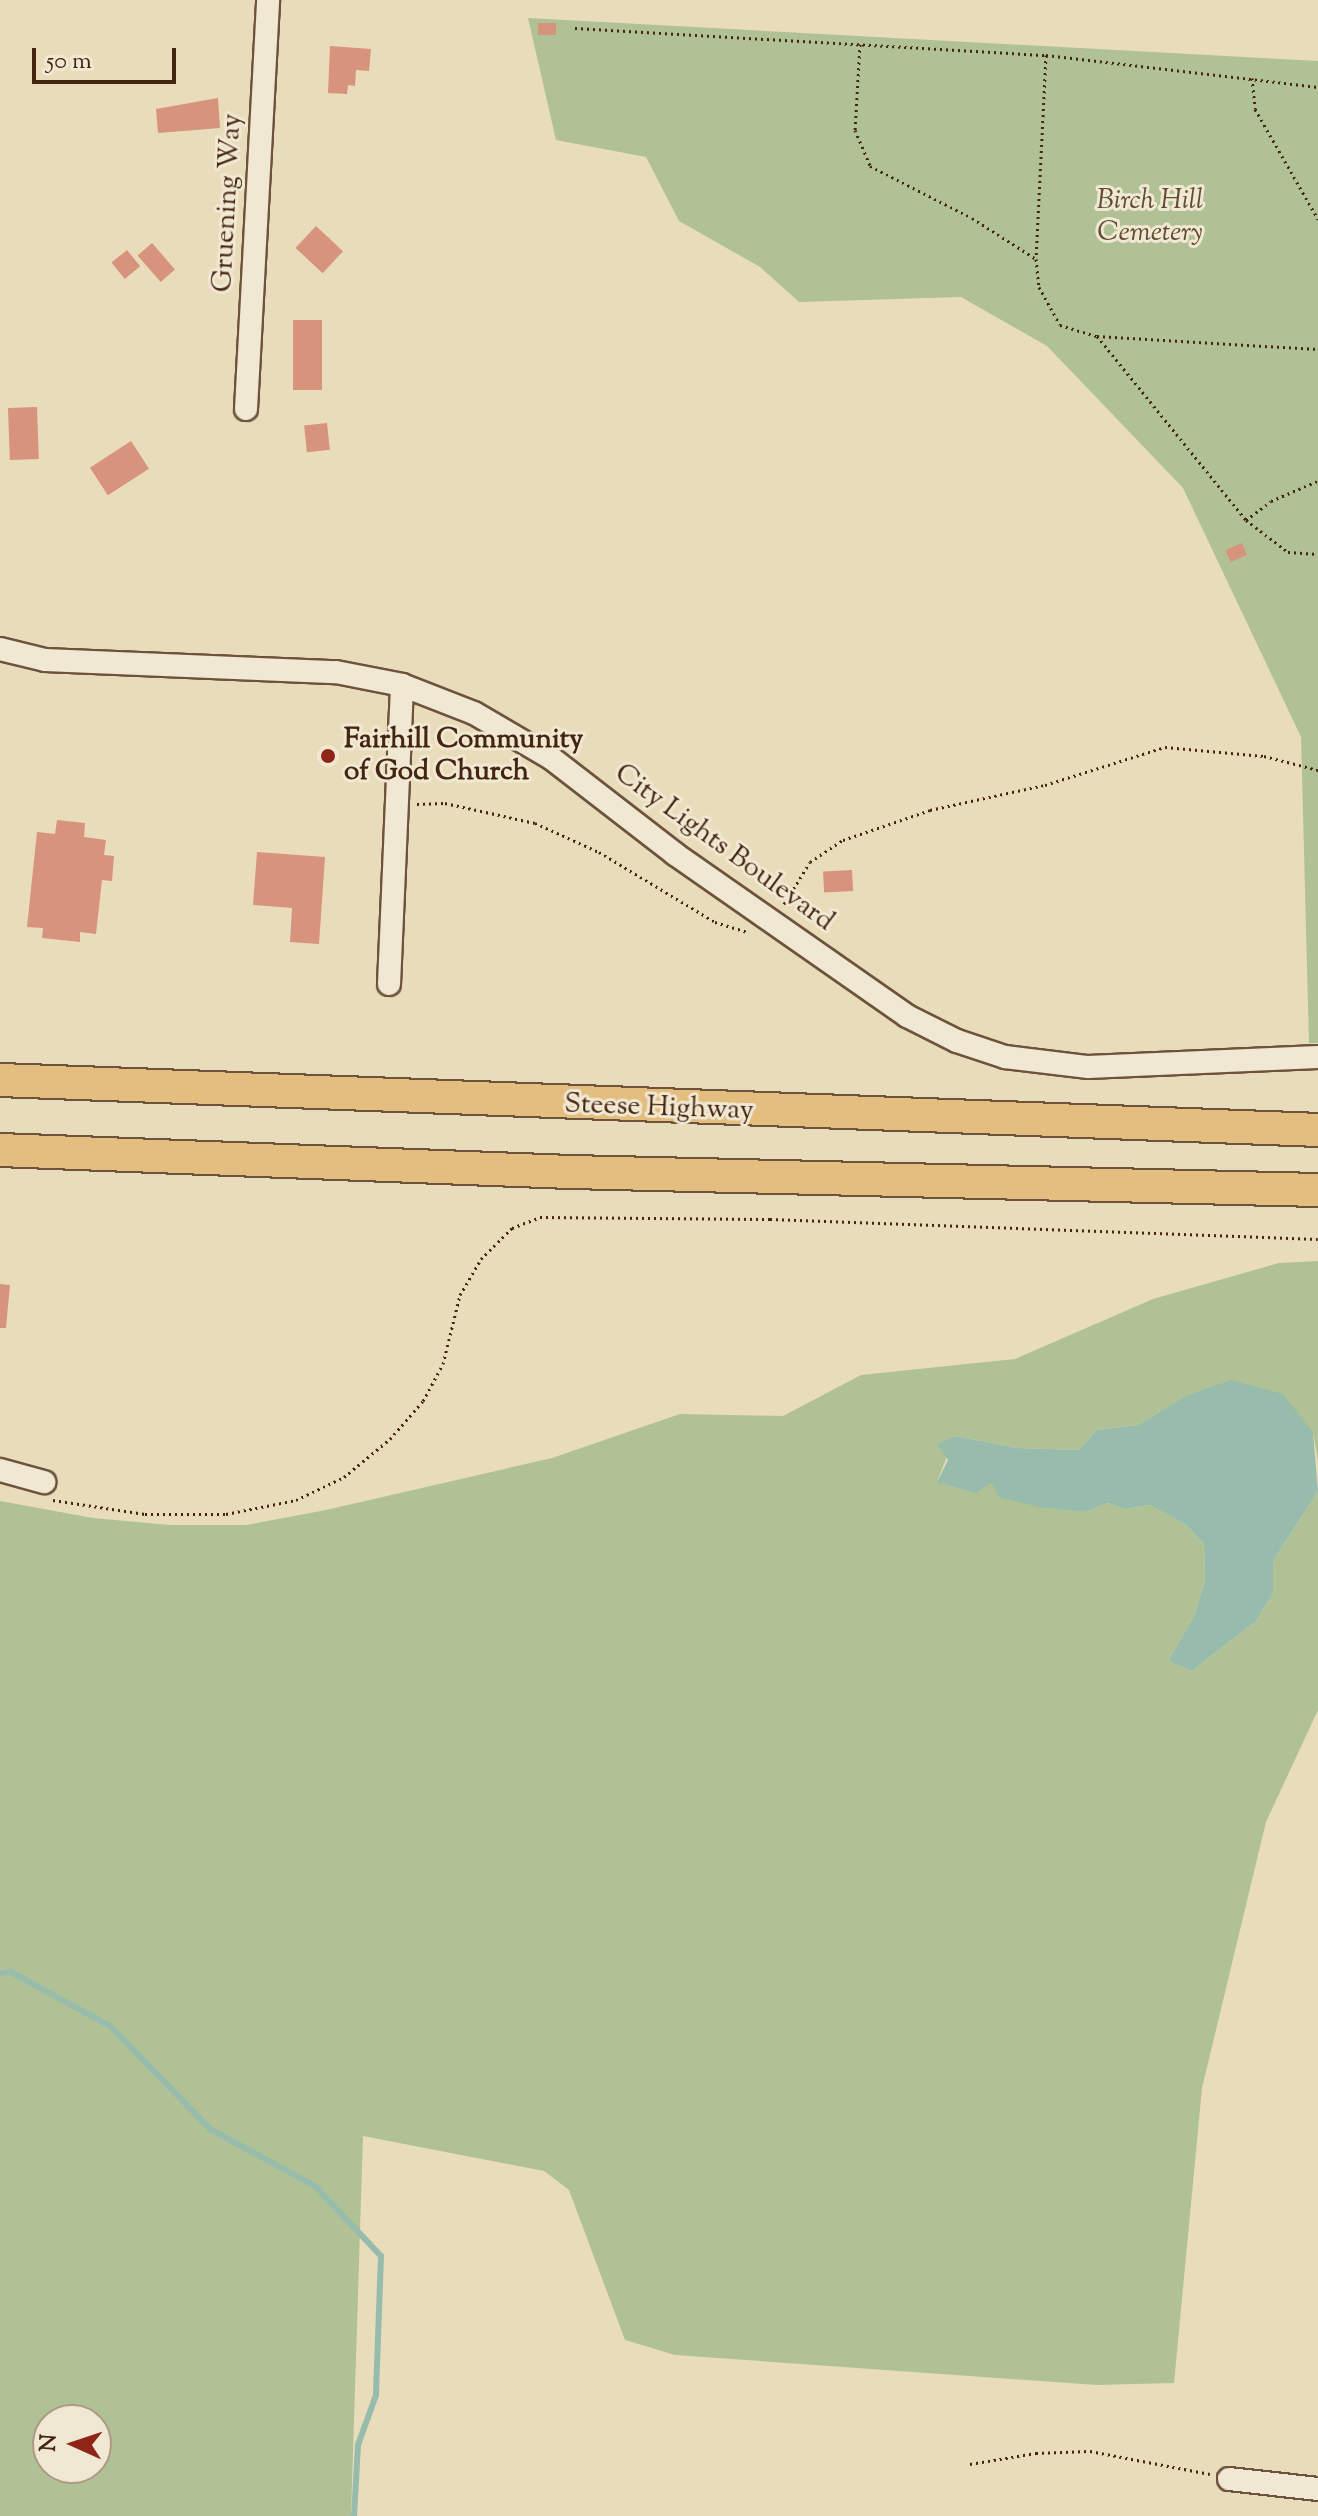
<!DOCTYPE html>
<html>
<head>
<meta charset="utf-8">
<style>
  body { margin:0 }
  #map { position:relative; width:1318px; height:2516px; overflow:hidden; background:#e9dcbb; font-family:"Sorts Mill Goudy",serif }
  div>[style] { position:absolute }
  .green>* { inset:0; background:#b0c295 }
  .water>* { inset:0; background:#98bcac }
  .stream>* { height:6px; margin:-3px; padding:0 3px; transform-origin:3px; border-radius:3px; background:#98bcac }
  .building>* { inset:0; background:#d7937b; transform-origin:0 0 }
  .path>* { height:3px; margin-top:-1.5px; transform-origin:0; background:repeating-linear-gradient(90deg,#442510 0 2px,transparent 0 6px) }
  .roads { filter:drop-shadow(2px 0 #6d533b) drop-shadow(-2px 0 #6d533b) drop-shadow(0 2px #6d533b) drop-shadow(0 -2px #6d533b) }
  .minor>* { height:22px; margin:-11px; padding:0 11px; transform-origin:11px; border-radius:11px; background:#f1e8d3 }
  .highway>* { height:32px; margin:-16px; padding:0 16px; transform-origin:16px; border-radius:16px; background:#e4be7e }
  .dots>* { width:22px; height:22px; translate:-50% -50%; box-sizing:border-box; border:4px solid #f1e8d3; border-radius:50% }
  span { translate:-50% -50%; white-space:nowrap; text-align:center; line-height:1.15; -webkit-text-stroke:6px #f1e8d3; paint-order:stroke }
  .park-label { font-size:28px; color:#5f4c31; font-style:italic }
  .street-label { font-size:28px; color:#442510 }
  .poi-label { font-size:28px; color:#442510; font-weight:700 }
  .left { translate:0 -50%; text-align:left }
  .north { position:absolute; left:32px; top:2404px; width:80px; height:80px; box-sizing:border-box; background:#f1e8d3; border:2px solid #ac9a85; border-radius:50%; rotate:273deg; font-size:22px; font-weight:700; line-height:32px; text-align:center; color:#442510 }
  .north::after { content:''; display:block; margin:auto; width:28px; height:36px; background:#8f2418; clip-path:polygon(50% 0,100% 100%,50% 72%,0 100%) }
  .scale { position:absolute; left:32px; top:48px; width:144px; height:36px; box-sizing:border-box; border:4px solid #442510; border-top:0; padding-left:10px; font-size:24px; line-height:28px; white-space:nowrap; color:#442510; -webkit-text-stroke:6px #f1e8d3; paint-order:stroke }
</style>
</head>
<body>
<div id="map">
  <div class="green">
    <div style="clip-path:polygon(528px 18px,1318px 61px,1318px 1043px,1309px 1043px,1301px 737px,1183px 488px,1047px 346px,961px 297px,799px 302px,760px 267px,679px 221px,646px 157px,556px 140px)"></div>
    <div style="clip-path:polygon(evenodd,1318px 1261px,1318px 1461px,1313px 1432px,1183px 1397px,1138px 1425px,1097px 1430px,1079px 1450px,1018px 1448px,955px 1436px,937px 1482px,991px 1483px,1086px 1512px,1107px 1503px,1125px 1509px,1150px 1505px,1186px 1525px,1204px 1544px,1205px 1580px,1195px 1614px,1168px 1661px,1192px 1671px,1256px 1621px,1273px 1593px,1273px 1561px,1318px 1491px,1318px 1710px,1266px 1822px,1202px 2088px,1174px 2383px,1097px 2385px,675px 2355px,625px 2340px,569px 2190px,544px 2171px,363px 2136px,351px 2516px,0 2516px,0 1501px,93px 1518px,170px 1525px,246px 1525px,326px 1510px,552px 1458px,680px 1414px,783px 1416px,861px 1375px,1015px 1359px,1153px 1299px,1279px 1263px,1318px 1261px,48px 2420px,96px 2420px,96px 2468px,48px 2468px,48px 2420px)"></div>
  </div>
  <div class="water">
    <div style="clip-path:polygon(1231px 1380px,1283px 1394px,1313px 1432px,1318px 1491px,1273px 1561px,1273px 1593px,1256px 1621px,1192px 1671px,1168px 1661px,1195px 1614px,1205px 1580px,1204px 1544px,1186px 1525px,1150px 1505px,1125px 1509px,1107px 1503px,1086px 1512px,1040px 1507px,1000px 1498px,991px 1483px,976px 1493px,937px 1482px,948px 1460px,937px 1444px,955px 1436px,1018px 1448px,1079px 1450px,1097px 1430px,1138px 1425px,1183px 1397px)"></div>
  </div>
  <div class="stream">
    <div style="left:0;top:1973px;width:11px;rotate:-5deg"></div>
    <div style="left:11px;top:1972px;width:113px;rotate:28.6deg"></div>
    <div style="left:110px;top:2026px;width:144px;rotate:45.8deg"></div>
    <div style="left:210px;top:2129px;width:119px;rotate:28.5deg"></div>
    <div style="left:315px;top:2186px;width:96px;rotate:46.7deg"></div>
    <div style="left:381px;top:2256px;width:139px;rotate:92.1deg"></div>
    <div style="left:376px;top:2395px;width:53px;rotate:109.8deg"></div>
    <div style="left:358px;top:2445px;width:71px;rotate:93.2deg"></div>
  </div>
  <div class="building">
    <div style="left:538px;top:23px;width:18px;height:12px"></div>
    <div style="clip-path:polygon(330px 46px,371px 49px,369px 71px,356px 70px,355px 86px,348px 85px,347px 94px,328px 93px)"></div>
    <div style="clip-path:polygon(218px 98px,220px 128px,158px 133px,156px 109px)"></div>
    <div style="left:316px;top:226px;width:37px;height:30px;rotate:43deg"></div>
    <div style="left:152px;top:243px;width:35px;height:19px;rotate:49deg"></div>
    <div style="left:127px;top:250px;width:21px;height:20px;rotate:51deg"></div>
    <div style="left:322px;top:320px;width:70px;height:29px;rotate:90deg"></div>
    <div style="left:37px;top:407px;width:52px;height:29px;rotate:88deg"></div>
    <div style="left:327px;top:423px;width:27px;height:23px;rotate:84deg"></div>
    <div style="left:131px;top:441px;width:33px;height:49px;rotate:57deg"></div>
    <div style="left:1242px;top:543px;width:13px;height:18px;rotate:67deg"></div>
    <div style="clip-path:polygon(57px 820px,85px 823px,84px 837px,106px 840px,104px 855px,114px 856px,112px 881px,102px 880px,96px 934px,80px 932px,80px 942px,42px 938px,43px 928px,27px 927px,37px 832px,55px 834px)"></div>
    <div style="clip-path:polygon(257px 852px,325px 857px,319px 944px,290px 942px,292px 908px,253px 905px)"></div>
    <div style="left:852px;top:870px;width:21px;height:29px;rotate:87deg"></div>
    <div style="clip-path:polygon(0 1284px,10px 1285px,6px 1328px,0 1328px)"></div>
  </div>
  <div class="path">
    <div style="left:575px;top:28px;width:472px;rotate:3.3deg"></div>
    <div style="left:1046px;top:55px;width:274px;rotate:6.7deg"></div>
    <div style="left:860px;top:44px;width:86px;rotate:93.3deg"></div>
    <div style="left:855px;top:130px;width:39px;rotate:67deg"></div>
    <div style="left:870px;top:166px;width:114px;rotate:27deg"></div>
    <div style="left:972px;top:218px;width:76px;rotate:32.6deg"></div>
    <div style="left:1046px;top:55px;width:204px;rotate:92.8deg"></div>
    <div style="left:1036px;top:259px;width:28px;rotate:84deg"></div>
    <div style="left:1039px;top:287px;width:43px;rotate:61.1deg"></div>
    <div style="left:1060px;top:325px;width:39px;rotate:17deg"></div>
    <div style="left:1097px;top:336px;width:221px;rotate:3.4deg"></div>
    <div style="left:1252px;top:78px;width:31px;rotate:84deg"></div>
    <div style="left:1255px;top:109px;width:127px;rotate:60.2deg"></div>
    <div style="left:1097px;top:336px;width:237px;rotate:51deg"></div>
    <div style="left:1246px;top:520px;width:53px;rotate:37.3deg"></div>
    <div style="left:1288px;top:552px;width:30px;rotate:4deg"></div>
    <div style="left:1246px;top:520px;width:31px;rotate:-37deg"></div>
    <div style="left:1271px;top:501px;width:51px;rotate:-23.1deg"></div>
    <div style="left:417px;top:804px;width:28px;rotate:-2deg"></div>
    <div style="left:445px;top:803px;width:92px;rotate:12.5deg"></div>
    <div style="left:535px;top:823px;width:70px;rotate:24.4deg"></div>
    <div style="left:599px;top:852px;width:135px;rotate:31.1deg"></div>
    <div style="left:715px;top:922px;width:34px;rotate:17deg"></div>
    <div style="left:784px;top:904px;width:49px;rotate:-58.2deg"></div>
    <div style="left:810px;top:862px;width:40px;rotate:-34deg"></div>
    <div style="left:843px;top:840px;width:92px;rotate:-19deg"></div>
    <div style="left:930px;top:810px;width:118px;rotate:-12.3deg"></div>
    <div style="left:1045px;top:785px;width:126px;rotate:-17.6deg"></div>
    <div style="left:1165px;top:747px;width:99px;rotate:5.2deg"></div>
    <div style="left:1264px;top:756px;width:56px;rotate:14.5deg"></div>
    <div style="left:53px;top:1500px;width:93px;rotate:8.7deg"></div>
    <div style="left:145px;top:1514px;width:81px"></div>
    <div style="left:226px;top:1514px;width:71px;rotate:-11.3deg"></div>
    <div style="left:296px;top:1500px;width:53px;rotate:-25.6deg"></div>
    <div style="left:344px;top:1477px;width:60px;rotate:-39.6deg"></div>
    <div style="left:390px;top:1439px;width:50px;rotate:-49deg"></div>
    <div style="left:423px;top:1401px;width:42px;rotate:-61.6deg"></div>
    <div style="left:443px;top:1364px;width:71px;rotate:-76.2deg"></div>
    <div style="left:460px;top:1295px;width:42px;rotate:-59.7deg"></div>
    <div style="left:481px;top:1259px;width:44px;rotate:-45deg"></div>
    <div style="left:512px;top:1228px;width:30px;rotate:-21deg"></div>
    <div style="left:540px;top:1217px;width:230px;rotate:0.5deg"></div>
    <div style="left:770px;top:1219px;width:548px;rotate:2.09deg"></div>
    <div style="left:970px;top:2464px;width:67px;rotate:-9.5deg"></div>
    <div style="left:1036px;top:2453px;width:54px;rotate:-2.1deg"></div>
    <div style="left:1090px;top:2451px;width:122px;rotate:10.9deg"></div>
  </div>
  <div class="roads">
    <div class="minor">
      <div style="left:246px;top:409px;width:410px;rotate:-86.9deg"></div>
      <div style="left:0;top:649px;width:46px;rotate:13.7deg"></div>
      <div style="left:45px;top:660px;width:291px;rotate:2.4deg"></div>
      <div style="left:336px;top:672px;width:67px;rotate:11.1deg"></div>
      <div style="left:402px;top:685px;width:77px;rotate:21.3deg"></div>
      <div style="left:474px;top:713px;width:89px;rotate:30.3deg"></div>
      <div style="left:551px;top:758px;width:157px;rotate:37.7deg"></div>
      <div style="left:675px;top:854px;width:283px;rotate:34.9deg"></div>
      <div style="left:907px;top:1016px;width:56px;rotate:26.6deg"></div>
      <div style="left:957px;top:1041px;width:51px;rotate:18.4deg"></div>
      <div style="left:1005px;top:1057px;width:84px;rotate:6.9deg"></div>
      <div style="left:1088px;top:1067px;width:230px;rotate:-2.5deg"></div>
      <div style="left:389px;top:984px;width:299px;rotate:-87.5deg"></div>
      <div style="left:0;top:1470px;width:46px;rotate:15.3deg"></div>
      <div style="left:1229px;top:2479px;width:90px;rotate:6.4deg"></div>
    </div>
    <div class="highway">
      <div style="left:0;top:1080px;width:1319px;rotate:2.17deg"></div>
      <div style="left:0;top:1150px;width:571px;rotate:2.21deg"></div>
      <div style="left:571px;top:1172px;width:747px;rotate:1.38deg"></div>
    </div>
  </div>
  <div class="dots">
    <div style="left:328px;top:756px;background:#8f2418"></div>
  </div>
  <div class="park-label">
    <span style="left:1150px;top:217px">Birch Hill<br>Cemetery</span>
  </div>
  <div class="street-label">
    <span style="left:228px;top:203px;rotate:-87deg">Gruening Way</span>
    <span style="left:724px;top:848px;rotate:36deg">City Lights Boulevard</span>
    <span style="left:659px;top:1108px;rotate:2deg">Steese Highway</span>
  </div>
  <div class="poi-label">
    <span class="left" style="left:344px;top:756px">Fairhill Community<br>of God Church</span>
  </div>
  <div class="north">N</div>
  <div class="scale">50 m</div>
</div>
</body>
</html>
